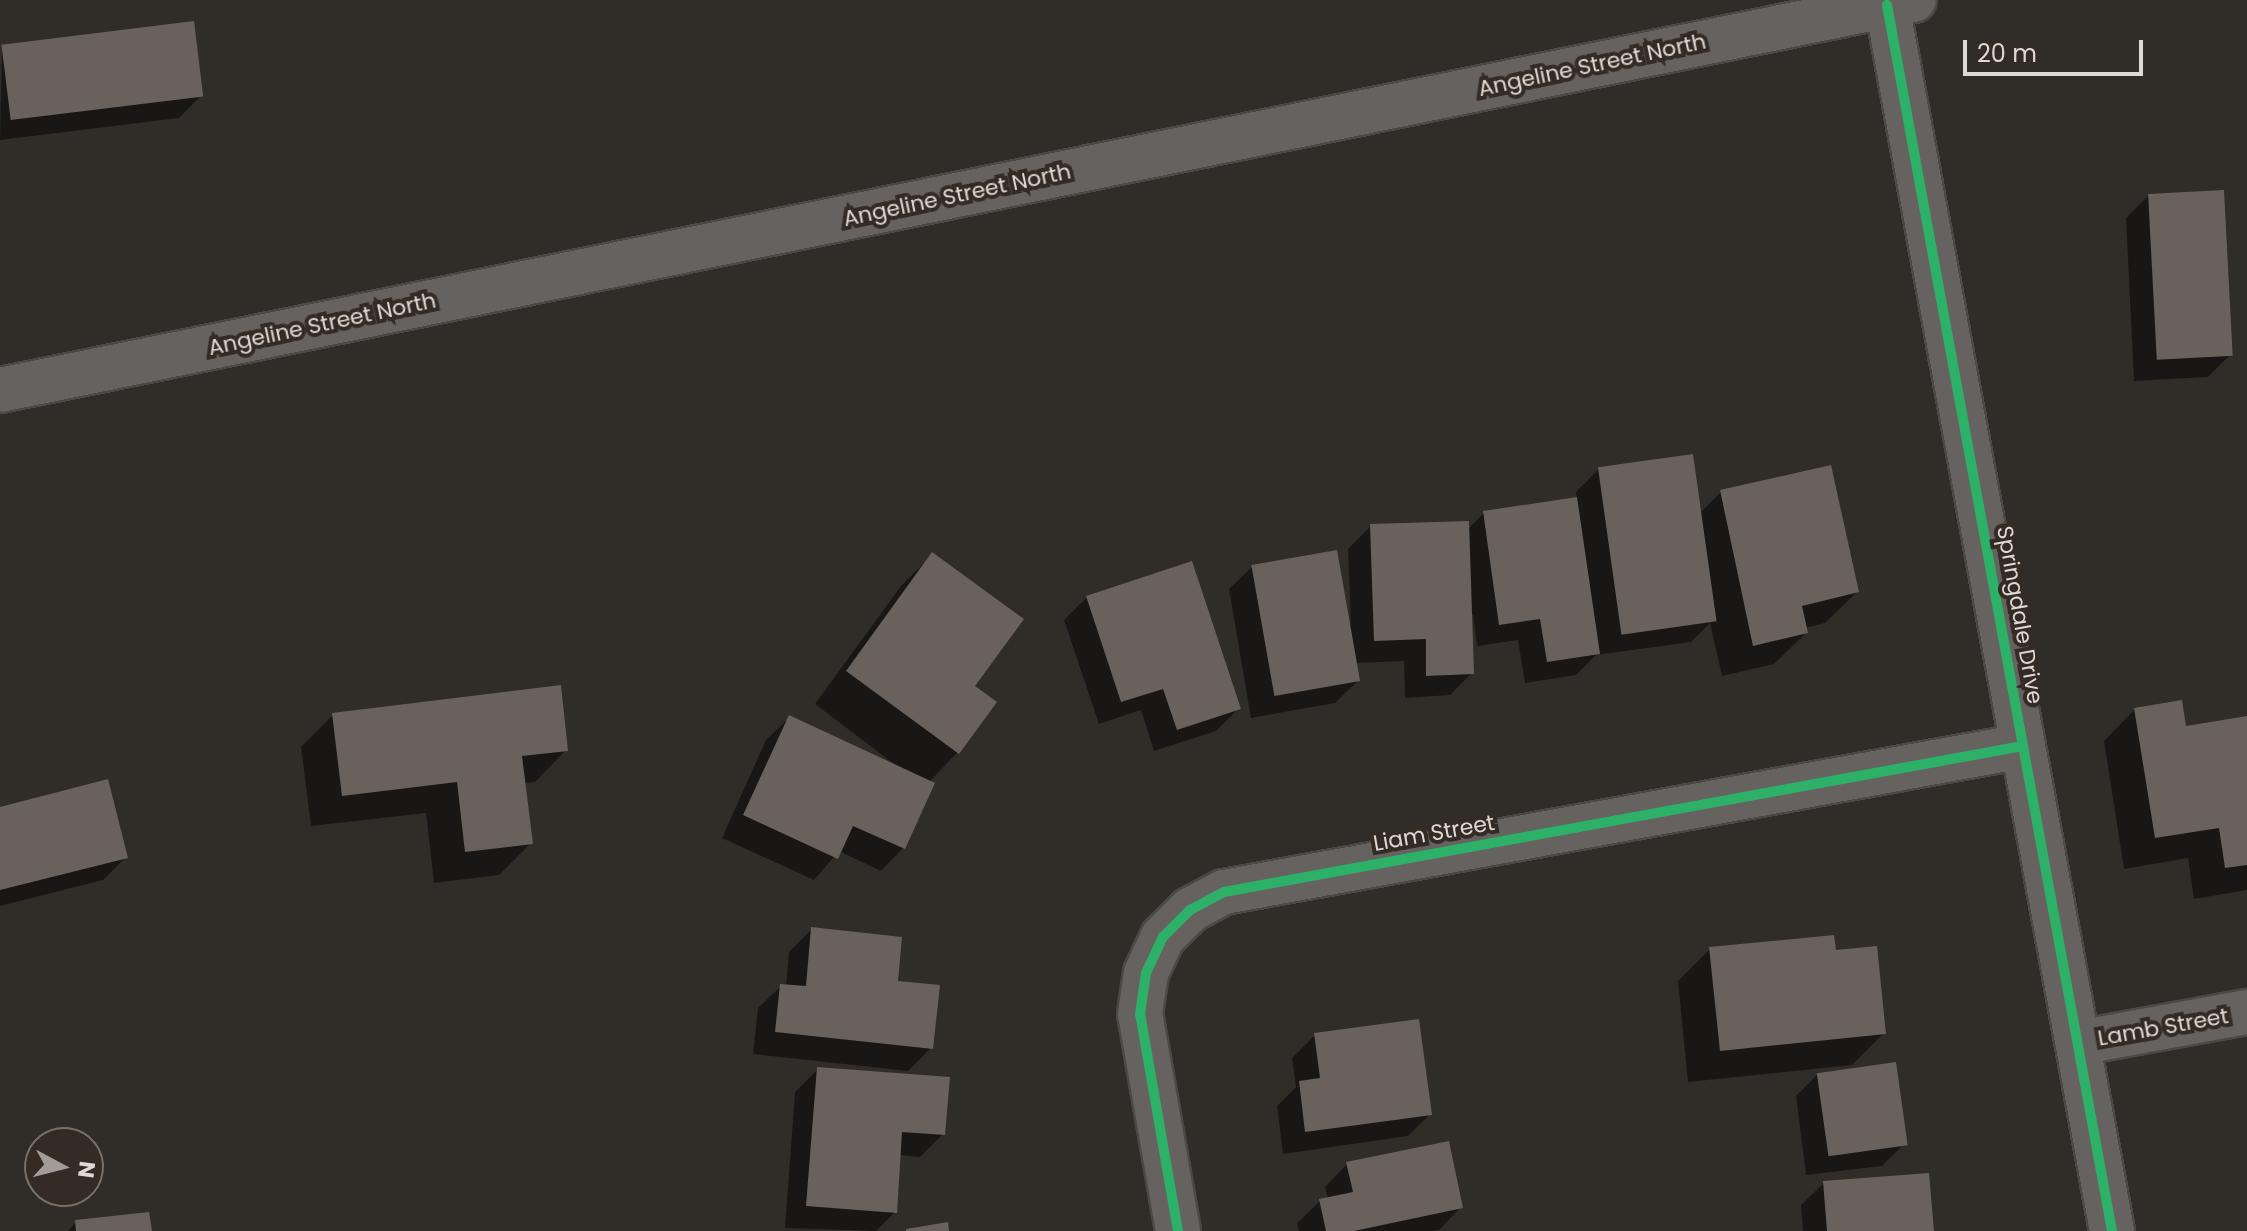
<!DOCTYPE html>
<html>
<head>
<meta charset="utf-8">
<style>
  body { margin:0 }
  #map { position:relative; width:2247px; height:1231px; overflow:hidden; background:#302c28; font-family:Poppins,sans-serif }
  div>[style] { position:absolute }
  .shadow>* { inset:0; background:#0007 }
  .building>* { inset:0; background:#69615c; transform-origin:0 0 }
  .roads { filter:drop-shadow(2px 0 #4c4845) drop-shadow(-2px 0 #4c4845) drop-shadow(0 2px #4c4845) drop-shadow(0 -2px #4c4845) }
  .street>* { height:44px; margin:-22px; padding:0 22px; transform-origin:22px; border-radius:22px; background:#666260 }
  .secondary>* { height:44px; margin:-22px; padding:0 22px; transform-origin:22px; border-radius:22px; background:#666260 }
  .cycleway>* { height:10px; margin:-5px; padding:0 5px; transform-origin:5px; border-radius:5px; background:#2db169 }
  span { translate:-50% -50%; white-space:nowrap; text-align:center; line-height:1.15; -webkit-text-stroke:8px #342b25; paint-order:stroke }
  .street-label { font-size:22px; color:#dfd9d5 }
  .north { position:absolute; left:24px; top:1127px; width:80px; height:80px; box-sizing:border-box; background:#342b25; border:2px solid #78716b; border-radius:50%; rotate:97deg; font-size:22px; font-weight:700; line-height:32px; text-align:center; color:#dfd9d5 }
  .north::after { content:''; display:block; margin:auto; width:28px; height:36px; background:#a29c98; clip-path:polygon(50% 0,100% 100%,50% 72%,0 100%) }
  .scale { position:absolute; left:1963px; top:40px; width:180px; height:36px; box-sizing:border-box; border:4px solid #dfd9d5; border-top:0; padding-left:10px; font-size:24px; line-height:28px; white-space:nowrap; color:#dfd9d5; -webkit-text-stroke:6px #342b25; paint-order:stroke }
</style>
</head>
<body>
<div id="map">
  <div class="shadow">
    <div style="clip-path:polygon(2px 47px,201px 96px,179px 118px,0 140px)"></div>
    <div style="clip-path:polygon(2149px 195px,2230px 355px,2208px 377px,2134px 381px,2126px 218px)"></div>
    <div style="clip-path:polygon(1599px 469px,1699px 514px,1721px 492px,1857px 592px,1825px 623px,1805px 628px,1806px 633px,1774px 664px,1722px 676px,1710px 623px,1691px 642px,1596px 655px,1576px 675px,1525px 683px,1518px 640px,1477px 646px,1473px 615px,1470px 615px,1472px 673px,1450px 695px,1405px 698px,1404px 661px,1355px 663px,1358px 681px,1335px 703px,1251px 718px,1229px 589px,1252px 567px,1351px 625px,1348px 549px,1371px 526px,1467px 530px,1484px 513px,1577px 499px,1576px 492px)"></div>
    <div style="clip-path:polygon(932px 555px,973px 686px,994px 702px,957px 753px,929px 782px,933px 784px,903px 848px,881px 871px,839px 851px,814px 880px,722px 838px,766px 740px,789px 718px,902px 770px,815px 704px,901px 586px)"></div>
    <div style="clip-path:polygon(1087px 597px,1239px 708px,1216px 731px,1154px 751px,1141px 710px,1099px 724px,1064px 620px)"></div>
    <div style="clip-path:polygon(2135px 709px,2184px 728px,2247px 718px,2247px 890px,2194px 899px,2188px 858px,2124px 869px,2104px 741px)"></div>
    <div style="clip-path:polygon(333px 715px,566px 750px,535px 782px,523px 783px,531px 843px,499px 875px,434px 883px,426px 813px,311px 826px,301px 747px)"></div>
    <div style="clip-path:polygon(0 809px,126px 857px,103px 880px,0 906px)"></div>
    <div style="clip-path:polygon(812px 929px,895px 983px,931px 1048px,908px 1071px,753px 1054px,758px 1008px,781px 986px,786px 986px,789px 952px)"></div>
    <div style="clip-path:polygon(1710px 949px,1835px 952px,1884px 1033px,1852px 1065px,1688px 1082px,1678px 981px)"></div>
    <div style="clip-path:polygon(1315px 1035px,1430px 1114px,1408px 1136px,1283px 1154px,1277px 1106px,1296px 1087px,1292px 1058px)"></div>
    <div style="clip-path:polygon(818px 1069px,943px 1134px,920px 1157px,899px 1155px,895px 1212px,876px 1231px,785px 1228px,795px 1092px)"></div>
    <div style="clip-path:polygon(1818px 1074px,1904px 1144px,1882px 1166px,1806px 1175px,1796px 1096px)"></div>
    <div style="clip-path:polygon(1347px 1164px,1461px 1207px,1439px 1230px,1432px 1231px,1299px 1231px,1297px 1223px,1320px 1201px,1328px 1199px,1325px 1187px)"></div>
    <div style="clip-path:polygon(1824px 1183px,1932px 1231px,1803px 1231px,1801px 1205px)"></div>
    <div style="clip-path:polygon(76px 1222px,150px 1231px,68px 1231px)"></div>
  </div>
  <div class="building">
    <div style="left:194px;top:21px;width:76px;height:194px;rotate:83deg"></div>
    <div style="left:2224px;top:190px;width:166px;height:76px;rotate:87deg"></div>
    <div style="left:1693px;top:454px;width:169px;height:96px;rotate:82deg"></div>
    <div style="clip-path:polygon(1831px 465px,1859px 592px,1802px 606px,1808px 633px,1753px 646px,1720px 490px)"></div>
    <div style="clip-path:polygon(1577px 497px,1600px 654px,1547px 662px,1540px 619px,1499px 625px,1483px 511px)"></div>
    <div style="clip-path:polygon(1469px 521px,1474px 674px,1426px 676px,1426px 639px,1374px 641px,1370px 524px)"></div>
    <div style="left:1337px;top:550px;width:133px;height:87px;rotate:80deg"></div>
    <div style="clip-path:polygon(932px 552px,1024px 619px,975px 686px,997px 702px,959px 754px,846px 671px)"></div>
    <div style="clip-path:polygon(1192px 561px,1241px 709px,1177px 730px,1163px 689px,1121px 702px,1086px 596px)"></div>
    <div style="clip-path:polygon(561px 685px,568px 751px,522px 756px,533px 844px,465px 852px,457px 782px,342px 796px,332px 713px)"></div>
    <div style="clip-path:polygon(2182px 700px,2186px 726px,2247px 716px,2247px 865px,2225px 868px,2219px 828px,2155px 838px,2134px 708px)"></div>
    <div style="clip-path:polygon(789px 715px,935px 783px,905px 849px,853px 826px,838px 859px,743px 815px)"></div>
    <div style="clip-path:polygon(108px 779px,128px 858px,0 890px,0 807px)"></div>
    <div style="clip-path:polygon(811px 927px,902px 937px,898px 981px,940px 985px,933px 1049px,775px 1032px,780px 984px,806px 986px)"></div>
    <div style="clip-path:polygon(1834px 935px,1836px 950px,1877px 946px,1886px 1034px,1720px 1051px,1709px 947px)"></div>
    <div style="clip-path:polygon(1419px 1019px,1432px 1115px,1305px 1132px,1299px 1081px,1320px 1078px,1314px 1033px)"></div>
    <div style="left:1896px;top:1062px;width:84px;height:80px;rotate:82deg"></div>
    <div style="clip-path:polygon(817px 1067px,950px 1077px,945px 1135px,902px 1132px,897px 1213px,806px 1206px)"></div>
    <div style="clip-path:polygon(1449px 1141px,1463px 1208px,1354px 1231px,1326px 1231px,1319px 1199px,1353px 1192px,1346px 1162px)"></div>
    <div style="clip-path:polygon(1929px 1173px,1934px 1231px,1827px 1231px,1823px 1181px)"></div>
    <div style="clip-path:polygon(149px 1212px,152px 1231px,76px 1231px,75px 1220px)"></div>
    <div style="clip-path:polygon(948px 1222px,949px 1231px,906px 1231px,906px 1229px)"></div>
  </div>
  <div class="roads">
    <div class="street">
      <div style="left:1887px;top:5px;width:1246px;rotate:79.6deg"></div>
      <div style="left:2078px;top:1043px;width:172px;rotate:-10.4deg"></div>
      <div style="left:1178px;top:1231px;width:220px;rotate:-99.9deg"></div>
      <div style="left:1140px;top:1014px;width:41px;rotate:-81.7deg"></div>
      <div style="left:1146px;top:973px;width:40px;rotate:-65deg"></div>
      <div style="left:1163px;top:937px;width:38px;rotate:-45deg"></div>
      <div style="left:1190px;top:910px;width:38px;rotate:-28deg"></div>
      <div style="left:1224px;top:892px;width:812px;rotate:-10.36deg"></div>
    </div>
    <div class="secondary">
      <div style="left:0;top:390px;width:1953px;rotate:-11.52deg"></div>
    </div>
  </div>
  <div class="cycleway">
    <div style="left:1887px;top:5px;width:1246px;rotate:79.6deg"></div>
    <div style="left:1178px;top:1231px;width:220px;rotate:-99.9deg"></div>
    <div style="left:1140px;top:1014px;width:41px;rotate:-81.7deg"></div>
    <div style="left:1146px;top:973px;width:40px;rotate:-65deg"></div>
    <div style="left:1163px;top:937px;width:38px;rotate:-45deg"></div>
    <div style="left:1190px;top:910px;width:38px;rotate:-28deg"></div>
    <div style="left:1224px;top:892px;width:812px;rotate:-10.36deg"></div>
  </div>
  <div class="street-label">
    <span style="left:1592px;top:65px;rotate:-12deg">Angeline Street North</span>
    <span style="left:957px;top:195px;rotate:-12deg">Angeline Street North</span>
    <span style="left:322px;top:324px;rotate:-12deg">Angeline Street North</span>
    <span style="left:2020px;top:615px;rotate:80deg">Springdale Drive</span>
    <span style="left:1434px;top:833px;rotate:-10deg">Liam Street</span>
    <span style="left:2163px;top:1027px;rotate:-10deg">Lamb Street</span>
  </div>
  <div class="north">N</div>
  <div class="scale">20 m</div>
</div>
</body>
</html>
